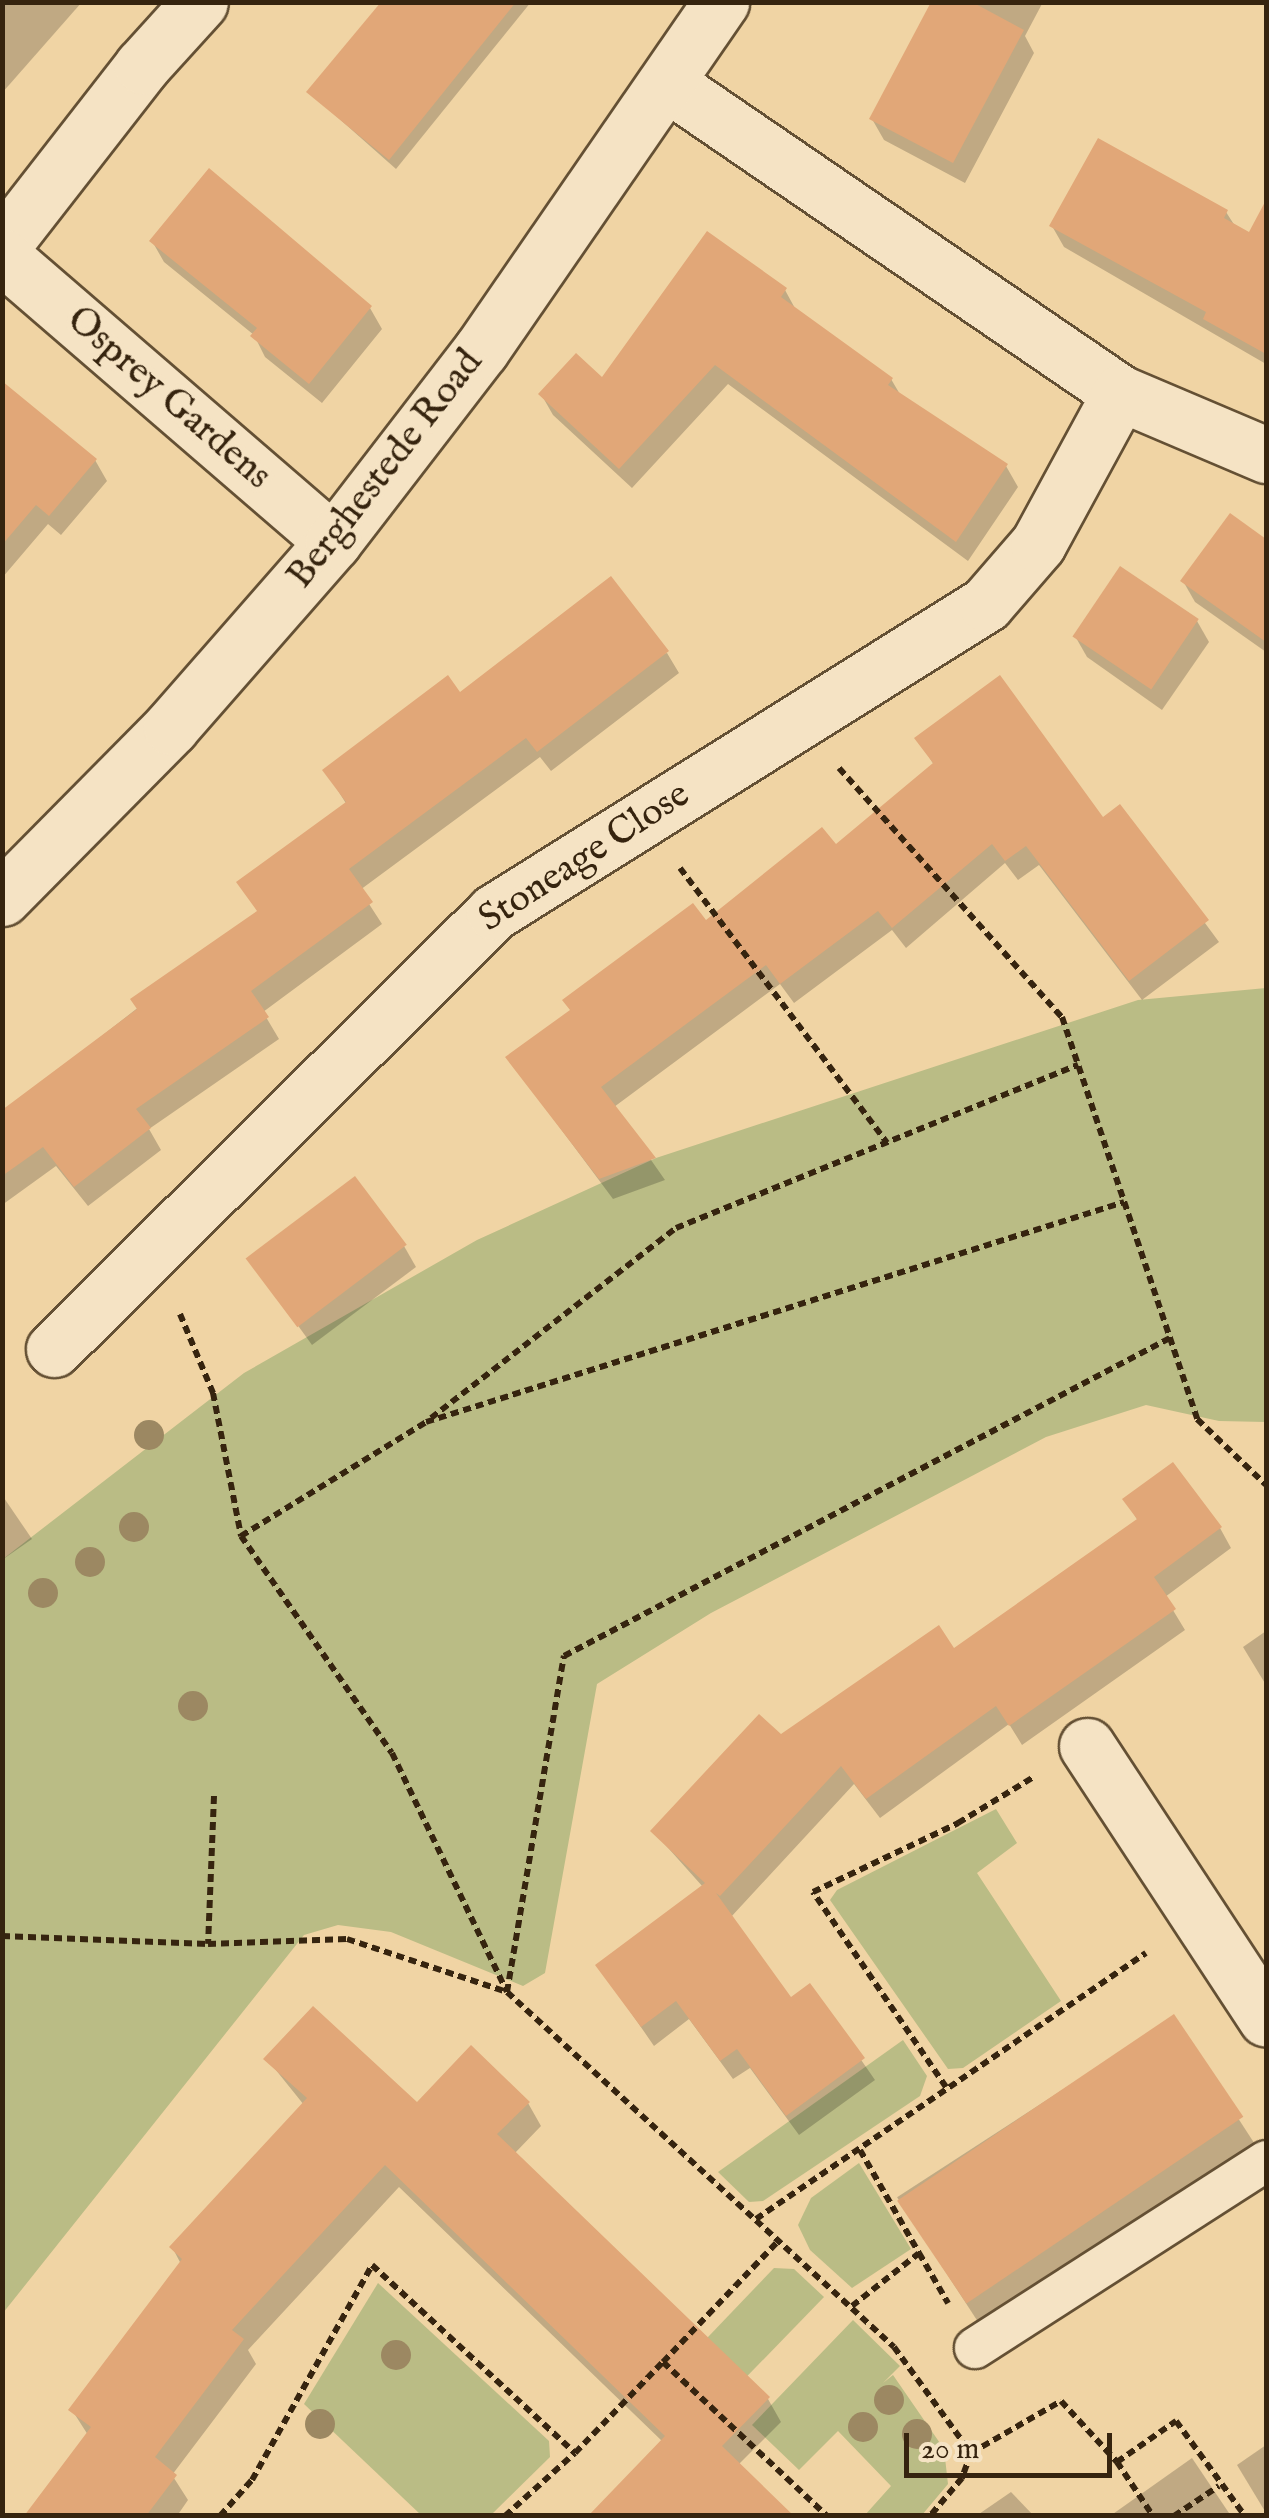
<!DOCTYPE html>
<html>
<head>
<meta charset="utf-8">
<style>
  body { margin:0 }
  #map { position:relative; width:1269px; height:2518px; overflow:hidden; background:#f0d4a4; font-family:"IM FELL English",serif }
  div>[style] { position:absolute }
  .green>* { inset:0; background:#babc85 }
  .shadow>* { inset:0; background:#0003; transform-origin:0 0 }
  .building>* { inset:0; background:#e1a778; transform-origin:0 0 }
  .path>* { height:6px; margin-top:-3px; transform-origin:0; background:repeating-linear-gradient(90deg,#36240f 0 8px,transparent 0 13px) }
  .roads { filter:drop-shadow(2px 0 #645034) drop-shadow(-2px 0 #645034) drop-shadow(0 2px #645034) drop-shadow(0 -2px #645034) }
  .lane>* { height:40px; margin:-20px; padding:0 20px; transform-origin:20px; border-radius:20px; background:#f5e3c4 }
  .street>* { height:55px; margin:-27.5px; padding:0 27.5px; transform-origin:27.5px; border-radius:27.5px; background:#f5e3c4 }
  .trees>* { width:30px; height:30px; margin:-15px; border-radius:50%; background:#9c8862 }
  span { translate:-50% -50%; white-space:nowrap; text-align:center; line-height:1.15; -webkit-text-stroke:10px #f5e3c4; paint-order:stroke }
  .street-label { font-size:38px; color:#36240f }
  .frame { position:absolute; inset:0; border:5px solid #36240f; pointer-events:none }
  .scale { position:absolute; left:904px; top:2433px; width:208px; height:45px; box-sizing:border-box; border:5px solid #36240f; border-top:0; padding-left:12px; font-size:30px; line-height:35px; white-space:nowrap; color:#36240f; -webkit-text-stroke:8px #f5e3c4; paint-order:stroke }
</style>
</head>
<body>
<div id="map">
  <div class="green">
    <div style="clip-path:polygon(1266px 988px,1266px 1422px,1219px 1421px,1146px 1405px,1046px 1437px,711px 1613px,597px 1684px,545px 1973px,523px 1986px,391px 1932px,338px 1925px,304px 1935px,3px 2313px,3px 1559px,244px 1373px,477px 1240px,656px 1158px,1138px 1000px)"></div>
    <div style="clip-path:polygon(996px 1809px,1017px 1843px,977px 1873px,1061px 2001px,963px 2068px,948px 2069px,830px 1900px,837px 1890px)"></div>
    <div style="clip-path:polygon(903px 2040px,927px 2076px,920px 2096px,763px 2201px,749px 2202px,718px 2172px)"></div>
    <div style="clip-path:polygon(859px 2163px,911px 2249px,852px 2288px,810px 2250px,798px 2225px,811px 2198px)"></div>
    <div style="clip-path:polygon(774px 2268px,794px 2269px,824px 2297px,726px 2398px,687px 2359px)"></div>
    <div style="clip-path:polygon(378px 2283px,549px 2441px,550px 2457px,491px 2515px,421px 2515px,304px 2404px)"></div>
    <div style="clip-path:polygon(853px 2320px,900px 2366px,883px 2383px,893px 2375px,944px 2449px,948px 2484px,922px 2515px,865px 2515px,891px 2486px,838px 2431px,799px 2470px,752px 2425px)"></div>
  </div>
  <div class="shadow">
    <div style="clip-path:polygon(2px 2px,82px 2px,2px 93px)"></div>
    <div style="clip-path:polygon(388px 2px,531px 2px,396px 169px,309px 92px)"></div>
    <div style="clip-path:polygon(934px 2px,1043px 2px,1025px 36px,1034px 53px,965px 183px,884px 140px,872px 119px)"></div>
    <div style="clip-path:polygon(1226px 212px,1235px 226px,1266px 244px,1266px 364px,1064px 247px,1052px 226px)"></div>
    <div style="clip-path:polygon(152px 241px,370px 308px,382px 329px,322px 403px,265px 357px,254px 335px,164px 262px)"></div>
    <div style="clip-path:polygon(785px 290px,797px 312px,891px 379px,901px 396px,1006px 466px,1018px 487px,968px 561px,728px 384px,632px 488px,553px 415px,541px 394px,602px 380px)"></div>
    <div style="clip-path:polygon(2px 416px,95px 460px,107px 481px,61px 535px,48px 524px,2px 578px)"></div>
    <div style="clip-path:polygon(1230px 516px,1266px 542px,1266px 652px,1195px 602px,1183px 581px)"></div>
    <div style="clip-path:polygon(1197px 621px,1209px 642px,1162px 710px,1087px 657px,1075px 636px)"></div>
    <div style="clip-path:polygon(667px 653px,679px 673px,551px 771px,540px 757px,360px 890px,382px 924px,263px 1012px,279px 1039px,149px 1129px,161px 1150px,88px 1206px,56px 1166px,2px 1205px,2px 1114px,259px 913px,240px 883px,347px 805px,325px 770px,460px 695px)"></div>
    <div style="clip-path:polygon(918px 739px,1103px 821px,1120px 808px,1219px 942px,1142px 1000px,1039px 865px,1018px 880px,1005px 863px,906px 948px,892px 930px,794px 1003px,780px 984px,614px 1107px,665px 1180px,613px 1199px,508px 1058px,705px 924px,835px 848px,934px 765px)"></div>
    <div style="clip-path:polygon(404px 1246px,416px 1267px,312px 1345px,250px 1259px)"></div>
    <div style="clip-path:polygon(2px 1495px,32px 1539px,2px 1560px)"></div>
    <div style="clip-path:polygon(1125px 1499px,1220px 1528px,1231px 1548px,1165px 1597px,1185px 1630px,1022px 1745px,1009px 1724px,880px 1818px,854px 1784px,731px 1917px,790px 2000px,810px 1986px,875px 2080px,799px 2135px,750px 2068px,733px 2079px,689px 2019px,654px 2046px,598px 1965px,703px 1887px,653px 1831px,781px 1737px,953px 1652px,1138px 1521px)"></div>
    <div style="clip-path:polygon(1266px 1631px,1266px 1685px,1243px 1647px)"></div>
    <div style="left:1173px;top:2018px;width:155px;height:329px;rotate:57deg"></div>
    <div style="clip-path:polygon(267px 2059px,417px 2105px,528px 2103px,541px 2126px,514px 2154px,768px 2399px,781px 2422px,738px 2465px,663px 2442px,399px 2187px,248px 2350px,256px 2364px,172px 2475px,188px 2500px,177px 2516px,43px 2516px,88px 2435px,72px 2410px,181px 2264px,172px 2247px,304px 2105px)"></div>
    <div style="clip-path:polygon(1266px 2445px,1266px 2513px,1237px 2465px)"></div>
    <div style="clip-path:polygon(1192px 2458px,1231px 2516px,1110px 2516px)"></div>
    <div style="clip-path:polygon(1011px 2492px,1034px 2516px,976px 2516px)"></div>
  </div>
  <div class="building">
    <div style="clip-path:polygon(381px 2px,516px 2px,389px 160px,306px 92px)"></div>
    <div style="clip-path:polygon(931px 2px,972px 2px,1024px 30px,953px 163px,869px 119px)"></div>
    <div style="clip-path:polygon(1098px 138px,1228px 210px,1224px 218px,1249px 232px,1266px 200px,1266px 354px,1203px 319px,1206px 312px,1049px 226px)"></div>
    <div style="clip-path:polygon(209px 168px,372px 306px,309px 384px,250px 336px,257px 328px,149px 241px)"></div>
    <div style="clip-path:polygon(707px 231px,787px 288px,781px 297px,893px 378px,888px 385px,1008px 464px,956px 542px,715px 365px,619px 469px,538px 394px,576px 353px,602px 377px)"></div>
    <div style="clip-path:polygon(2px 381px,97px 459px,49px 516px,36px 505px,2px 545px)"></div>
    <div style="clip-path:polygon(1230px 513px,1266px 539px,1266px 642px,1180px 581px)"></div>
    <div style="left:1120px;top:566px;width:95px;height:85px;rotate:34deg"></div>
    <div style="clip-path:polygon(611px 576px,669px 651px,537px 752px,526px 738px,349px 869px,373px 902px,251px 991px,269px 1017px,136px 1109px,151px 1128px,74px 1187px,43px 1147px,2px 1176px,2px 1110px,137px 1009px,130px 999px,257px 911px,236px 882px,346px 802px,322px 770px,448px 675px,460px 692px)"></div>
    <div style="clip-path:polygon(1000px 675px,1103px 817px,1120px 804px,1209px 920px,1129px 981px,1026px 846px,1005px 861px,992px 844px,892px 928px,878px 911px,780px 984px,766px 965px,601px 1087px,656px 1158px,599px 1179px,505px 1057px,570px 1010px,562px 1000px,693px 903px,706px 920px,822px 827px,836px 844px,933px 763px,914px 738px)"></div>
    <div style="left:355px;top:1176px;width:86px;height:137px;rotate:53deg"></div>
    <div style="clip-path:polygon(1173px 1462px,1222px 1527px,1154px 1577px,1176px 1609px,1009px 1726px,996px 1706px,866px 1799px,841px 1766px,720px 1896px,716px 1893px,791px 1997px,810px 1983px,865px 2058px,786px 2116px,737px 2049px,720px 2061px,676px 2001px,641px 2027px,595px 1965px,705px 1883px,650px 1831px,759px 1714px,781px 1734px,939px 1625px,954px 1648px,1137px 1519px,1122px 1499px)"></div>
    <div style="clip-path:polygon(313px 2006px,417px 2102px,471px 2045px,530px 2102px,497px 2134px,770px 2397px,722px 2446px,794px 2516px,588px 2516px,665px 2436px,385px 2165px,232px 2330px,244px 2339px,155px 2457px,177px 2475px,146px 2516px,24px 2516px,91px 2427px,68px 2410px,182px 2259px,169px 2247px,307px 2098px,263px 2059px)"></div>
    <div style="left:1174px;top:2014px;width:124px;height:334px;rotate:56deg"></div>
  </div>
  <div class="path">
    <div style="left:839px;top:768px;width:334px;rotate:48.2deg"></div>
    <div style="left:1062px;top:1017px;width:424px;rotate:71.4deg"></div>
    <div style="left:1197px;top:1419px;width:95px;rotate:43.7deg"></div>
    <div style="left:680px;top:868px;width:344px;rotate:53deg"></div>
    <div style="left:180px;top:1314px;width:86px;rotate:67.3deg"></div>
    <div style="left:213px;top:1393px;width:146px;rotate:78.9deg"></div>
    <div style="left:241px;top:1536px;width:264px;rotate:55.2deg"></div>
    <div style="left:392px;top:1753px;width:265px;rotate:64.3deg"></div>
    <div style="left:507px;top:1992px;width:525px;rotate:42.53deg"></div>
    <div style="left:894px;top:2347px;width:131px;rotate:54deg"></div>
    <div style="left:971px;top:2453px;width:27px;rotate:110deg"></div>
    <div style="left:962px;top:2478px;width:50px;rotate:130.1deg"></div>
    <div style="left:431px;top:1418px;width:310px;rotate:-37.8deg"></div>
    <div style="left:676px;top:1228px;width:434px;rotate:-22.1deg"></div>
    <div style="left:241px;top:1536px;width:217px;rotate:-31.6deg"></div>
    <div style="left:426px;top:1422px;width:732px;rotate:-17.49deg"></div>
    <div style="left:214px;top:1796px;width:148px;rotate:92.3deg"></div>
    <div style="left:208px;top:1944px;width:139px;rotate:-2.1deg"></div>
    <div style="left:347px;top:1939px;width:169px;rotate:18.3deg"></div>
    <div style="left:507px;top:1992px;width:341px;rotate:-80.4deg"></div>
    <div style="left:564px;top:1656px;width:684px;rotate:-27.69deg"></div>
    <div style="left:2px;top:1936px;width:206px;rotate:2.2deg"></div>
    <div style="left:946px;top:2087px;width:236px;rotate:-124.3deg"></div>
    <div style="left:813px;top:1892px;width:161px;rotate:-25.4deg"></div>
    <div style="left:958px;top:1823px;width:87px;rotate:-31.3deg"></div>
    <div style="left:860px;top:2150px;width:119px;rotate:60.2deg"></div>
    <div style="left:756px;top:2219px;width:472px;rotate:-34.3deg"></div>
    <div style="left:852px;top:2306px;width:85px;rotate:-38.3deg"></div>
    <div style="left:919px;top:2253px;width:58px;rotate:59.9deg"></div>
    <div style="left:663px;top:2362px;width:170px;rotate:-46.4deg"></div>
    <div style="left:971px;top:2453px;width:104px;rotate:-30deg"></div>
    <div style="left:1061px;top:2401px;width:83px;rotate:47.4deg"></div>
    <div style="left:1117px;top:2462px;width:65px;rotate:56.3deg"></div>
    <div style="left:1117px;top:2462px;width:72px;rotate:-34.8deg"></div>
    <div style="left:1176px;top:2421px;width:117px;rotate:54deg"></div>
    <div style="left:220px;top:2516px;width:48px;rotate:-48.4deg"></div>
    <div style="left:252px;top:2480px;width:246px;rotate:-60.8deg"></div>
    <div style="left:372px;top:2265px;width:277px;rotate:42.8deg"></div>
    <div style="left:575px;top:2453px;width:127px;rotate:-46deg"></div>
    <div style="left:663px;top:2362px;width:225px;rotate:43.2deg"></div>
    <div style="left:505px;top:2516px;width:94px;rotate:-42deg"></div>
    <div style="left:1174px;top:2516px;width:54px;rotate:-33.7deg"></div>
  </div>
  <div class="roads">
    <div class="lane">
      <div style="left:975px;top:2348px;width:346px;rotate:-32.7deg"></div>
    </div>
    <div class="street">
      <div style="left:668px;top:84px;width:548px;rotate:34.36deg"></div>
      <div style="left:1120px;top:393px;width:159px;rotate:23deg"></div>
      <div style="left:2px;top:246px;width:228px;rotate:-52.1deg"></div>
      <div style="left:142px;top:66px;width:86px;rotate:-47.8deg"></div>
      <div style="left:2px;top:256px;width:437px;rotate:40.8deg"></div>
      <div style="left:2px;top:898px;width:240px;rotate:-45.3deg"></div>
      <div style="left:171px;top:727px;width:246px;rotate:-48.8deg"></div>
      <div style="left:333px;top:542px;width:242px;rotate:-52.4deg"></div>
      <div style="left:481px;top:350px;width:423px;rotate:-55.4deg"></div>
      <div style="left:54px;top:1349px;width:620px;rotate:-44.8deg"></div>
      <div style="left:494px;top:912px;width:580px;rotate:-32.05deg"></div>
      <div style="left:986px;top:604px;width:79px;rotate:-49.1deg"></div>
      <div style="left:1038px;top:544px;width:172px;rotate:-61.5deg"></div>
      <div style="left:1087px;top:1746px;width:326px;rotate:56.7deg"></div>
    </div>
  </div>
  <div class="trees">
    <div style="left:149px;top:1435px"></div>
    <div style="left:134px;top:1527px"></div>
    <div style="left:90px;top:1562px"></div>
    <div style="left:43px;top:1593px"></div>
    <div style="left:193px;top:1706px"></div>
    <div style="left:396px;top:2355px"></div>
    <div style="left:889px;top:2400px"></div>
    <div style="left:320px;top:2424px"></div>
    <div style="left:863px;top:2427px"></div>
    <div style="left:917px;top:2434px"></div>
  </div>
  <div class="street-label">
    <span style="left:168px;top:399px;rotate:41deg">Osprey Gardens</span>
    <span style="left:386px;top:470px;rotate:-52deg">Berghestede Road</span>
    <span style="left:585px;top:858px;rotate:-33deg">Stoneage Close</span>
  </div>
  <div class="frame"></div>
  <div class="scale">20 m</div>
</div>
</body>
</html>
